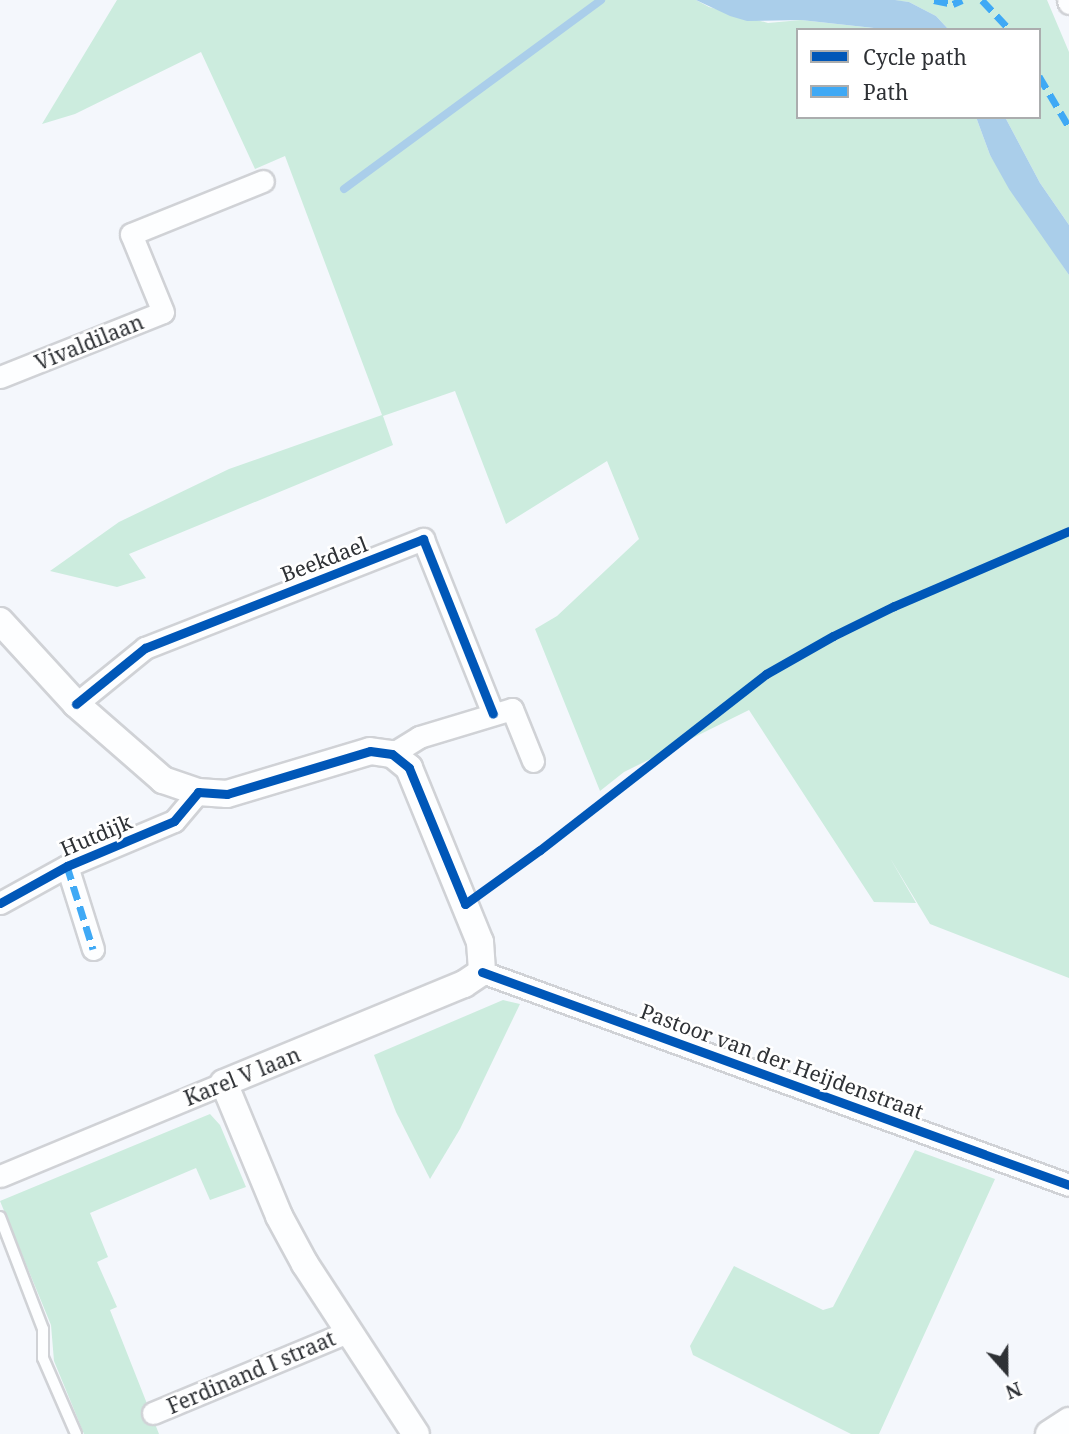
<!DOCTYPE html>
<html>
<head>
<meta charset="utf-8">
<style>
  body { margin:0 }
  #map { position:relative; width:1069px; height:1434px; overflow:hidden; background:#f4f7fc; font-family:"Noto Serif",serif }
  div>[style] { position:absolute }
  .green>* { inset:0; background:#ccecde }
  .water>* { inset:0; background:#aaceea }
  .stream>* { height:8px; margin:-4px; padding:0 4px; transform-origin:4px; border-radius:4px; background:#aaceea }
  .roads { filter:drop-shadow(2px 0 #d0d2d6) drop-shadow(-2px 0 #d0d2d6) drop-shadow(0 2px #d0d2d6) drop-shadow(0 -2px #d0d2d6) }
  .service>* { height:10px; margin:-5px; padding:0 5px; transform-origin:5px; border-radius:5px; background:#fdfeff }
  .minor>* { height:21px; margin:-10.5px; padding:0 10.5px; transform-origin:10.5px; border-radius:10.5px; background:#fdfeff }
  .tertiary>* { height:26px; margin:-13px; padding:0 13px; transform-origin:13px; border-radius:13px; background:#fdfeff }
  .quiet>* { height:7px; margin-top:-3.5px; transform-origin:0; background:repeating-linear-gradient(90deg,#3fa9f5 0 14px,transparent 0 21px) }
  .cycleway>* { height:9px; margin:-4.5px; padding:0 4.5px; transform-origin:4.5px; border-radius:4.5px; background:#0057b8 }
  span { translate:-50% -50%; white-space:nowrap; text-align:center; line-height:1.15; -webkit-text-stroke:5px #fff; paint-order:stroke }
  .street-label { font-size:21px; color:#2e3135 }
  .legend { position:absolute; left:796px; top:28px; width:245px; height:91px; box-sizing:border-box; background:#fff; border:2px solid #abadae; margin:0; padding:9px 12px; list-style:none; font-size:21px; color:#2e3135 }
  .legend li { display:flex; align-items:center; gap:14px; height:35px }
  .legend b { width:35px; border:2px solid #abadae }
  .north { position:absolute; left:971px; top:1336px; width:70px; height:70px; -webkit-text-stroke:5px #fff; paint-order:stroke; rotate:159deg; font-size:19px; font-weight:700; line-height:28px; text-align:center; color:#2e3135 }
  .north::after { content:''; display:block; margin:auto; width:24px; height:32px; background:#2e3135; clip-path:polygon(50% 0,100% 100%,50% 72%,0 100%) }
</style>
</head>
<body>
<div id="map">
  <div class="green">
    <div style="clip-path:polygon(117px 0,696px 0,709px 7px,768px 23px,801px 20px,892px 30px,798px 30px,798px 117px,976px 117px,990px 155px,1069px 275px,1069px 978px,930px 924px,890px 858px,916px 903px,874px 902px,749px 710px,624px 772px,600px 791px,535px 629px,557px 616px,639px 539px,607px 461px,506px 524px,455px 391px,383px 416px,393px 445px,129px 554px,146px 578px,117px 587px,50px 571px,119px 522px,229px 469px,382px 415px,285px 156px,255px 169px,201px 52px,75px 114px,42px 124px)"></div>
    <div style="clip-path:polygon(892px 0,1047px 0,1069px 52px,1069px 225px,1040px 183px,1005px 117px,1039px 117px,1039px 30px,949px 30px,936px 16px,909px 2px)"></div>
    <div style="clip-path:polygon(503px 1000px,520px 1004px,460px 1129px,430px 1179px,396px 1112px,374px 1055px)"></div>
    <div style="clip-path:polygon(210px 1114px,220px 1125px,246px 1187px,210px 1200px,196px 1168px,90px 1213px,108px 1257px,97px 1262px,117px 1307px,110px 1310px,159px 1434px,84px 1434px,54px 1361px,51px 1325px,0 1201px)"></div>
    <div style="clip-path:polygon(915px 1150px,995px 1179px,879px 1434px,851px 1434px,693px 1355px,690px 1346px,734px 1266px,823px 1310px,833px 1307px)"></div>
  </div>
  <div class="water">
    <div style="clip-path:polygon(696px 0,895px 0,909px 2px,936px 16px,949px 30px,892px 30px,801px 20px,747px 21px,730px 16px)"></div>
    <div style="clip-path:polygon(976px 117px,1005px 117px,1040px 183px,1069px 225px,1069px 275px,1009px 189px,990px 155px)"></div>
  </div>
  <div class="stream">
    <div style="left:344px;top:189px;width:319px;rotate:-36.3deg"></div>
  </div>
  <div class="roads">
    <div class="service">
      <div style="left:0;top:1217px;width:120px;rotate:69deg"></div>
      <div style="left:43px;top:1329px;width:29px;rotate:90deg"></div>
      <div style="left:43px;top:1358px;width:83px;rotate:66.5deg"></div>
    </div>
    <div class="minor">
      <div style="left:1068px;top:0;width:3px;rotate:72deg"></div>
      <div style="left:0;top:377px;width:175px;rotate:-21.7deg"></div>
      <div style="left:163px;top:312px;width:84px;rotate:-112.3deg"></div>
      <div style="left:131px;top:234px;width:142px;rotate:-21.9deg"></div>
      <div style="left:76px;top:704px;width:89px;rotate:-39.1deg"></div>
      <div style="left:145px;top:648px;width:299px;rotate:-21.4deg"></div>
      <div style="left:423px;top:539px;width:188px;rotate:68.2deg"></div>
      <div style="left:392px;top:754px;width:32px;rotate:-32deg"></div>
      <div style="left:419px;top:737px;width:97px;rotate:-16.8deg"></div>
      <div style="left:512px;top:709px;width:56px;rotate:68deg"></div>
      <div style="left:67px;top:866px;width:87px;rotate:72.6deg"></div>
      <div style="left:0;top:903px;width:77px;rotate:-28.9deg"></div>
      <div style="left:67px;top:866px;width:116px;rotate:-22.8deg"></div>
      <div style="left:174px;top:821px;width:38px;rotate:-50deg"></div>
      <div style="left:482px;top:972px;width:624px;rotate:19.94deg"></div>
      <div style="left:0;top:1176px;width:243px;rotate:-22.5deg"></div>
      <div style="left:153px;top:1413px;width:213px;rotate:-22.6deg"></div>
    </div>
    <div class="tertiary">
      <div style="left:0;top:621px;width:113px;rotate:47.5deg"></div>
      <div style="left:76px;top:704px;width:116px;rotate:41.1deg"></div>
      <div style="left:163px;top:780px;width:37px;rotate:19deg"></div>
      <div style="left:198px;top:792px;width:29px;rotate:4deg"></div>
      <div style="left:227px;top:794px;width:149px;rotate:-16.7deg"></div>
      <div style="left:370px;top:751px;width:22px;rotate:8deg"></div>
      <div style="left:392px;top:754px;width:22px;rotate:39deg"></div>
      <div style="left:409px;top:768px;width:188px;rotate:67.8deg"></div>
      <div style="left:480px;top:942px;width:30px;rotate:86deg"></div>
      <div style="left:482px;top:972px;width:22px;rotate:146deg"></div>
      <div style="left:464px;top:984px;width:260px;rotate:157.6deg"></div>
      <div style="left:224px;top:1083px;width:144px;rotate:67.5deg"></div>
      <div style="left:279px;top:1216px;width:55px;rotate:61.6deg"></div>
      <div style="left:305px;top:1264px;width:203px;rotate:56.9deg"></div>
      <div style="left:1049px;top:1434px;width:24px;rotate:-33deg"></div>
    </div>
  </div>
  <div class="quiet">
    <div style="left:934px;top:0;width:19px;rotate:12deg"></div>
    <div style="left:953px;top:4px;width:10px;rotate:-24deg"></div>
    <div style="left:982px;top:0;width:41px;rotate:47deg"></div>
    <div style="left:1039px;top:76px;width:59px;rotate:59.5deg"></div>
    <div style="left:67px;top:866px;width:87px;rotate:72.6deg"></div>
  </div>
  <div class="cycleway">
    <div style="left:76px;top:704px;width:89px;rotate:-39.1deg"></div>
    <div style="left:145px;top:648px;width:299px;rotate:-21.4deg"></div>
    <div style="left:423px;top:539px;width:188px;rotate:68.2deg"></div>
    <div style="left:0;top:903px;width:77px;rotate:-28.9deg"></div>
    <div style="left:67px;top:866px;width:116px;rotate:-22.8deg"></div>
    <div style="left:174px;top:821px;width:38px;rotate:-50deg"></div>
    <div style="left:198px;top:792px;width:29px;rotate:4deg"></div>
    <div style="left:227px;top:794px;width:149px;rotate:-16.7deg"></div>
    <div style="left:370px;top:751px;width:22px;rotate:8deg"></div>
    <div style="left:392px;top:754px;width:22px;rotate:39deg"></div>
    <div style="left:409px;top:768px;width:147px;rotate:67.6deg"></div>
    <div style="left:465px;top:904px;width:92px;rotate:-35.8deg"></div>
    <div style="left:540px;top:850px;width:286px;rotate:-37.9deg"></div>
    <div style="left:766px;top:674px;width:77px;rotate:-29.6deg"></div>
    <div style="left:833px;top:636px;width:68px;rotate:-26.2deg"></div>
    <div style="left:894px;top:606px;width:190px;rotate:-23.2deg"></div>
    <div style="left:482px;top:972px;width:624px;rotate:19.94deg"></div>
  </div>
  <div class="street-label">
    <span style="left:89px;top:342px;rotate:-22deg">Vivaldilaan</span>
    <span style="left:324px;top:559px;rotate:-21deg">Beekdael</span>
    <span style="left:96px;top:835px;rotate:-23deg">Hutdijk</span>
    <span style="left:782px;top:1061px;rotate:20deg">Pastoor van der Heijdenstraat</span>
    <span style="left:242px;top:1076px;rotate:-22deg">Karel V laan</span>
    <span style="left:251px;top:1372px;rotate:-23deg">Ferdinand I straat</span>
  </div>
  <ul class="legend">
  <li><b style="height:9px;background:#0057b8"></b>Cycle path</li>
  <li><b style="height:9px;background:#3fa9f5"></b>Path</li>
  </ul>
  <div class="north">N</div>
</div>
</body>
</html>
